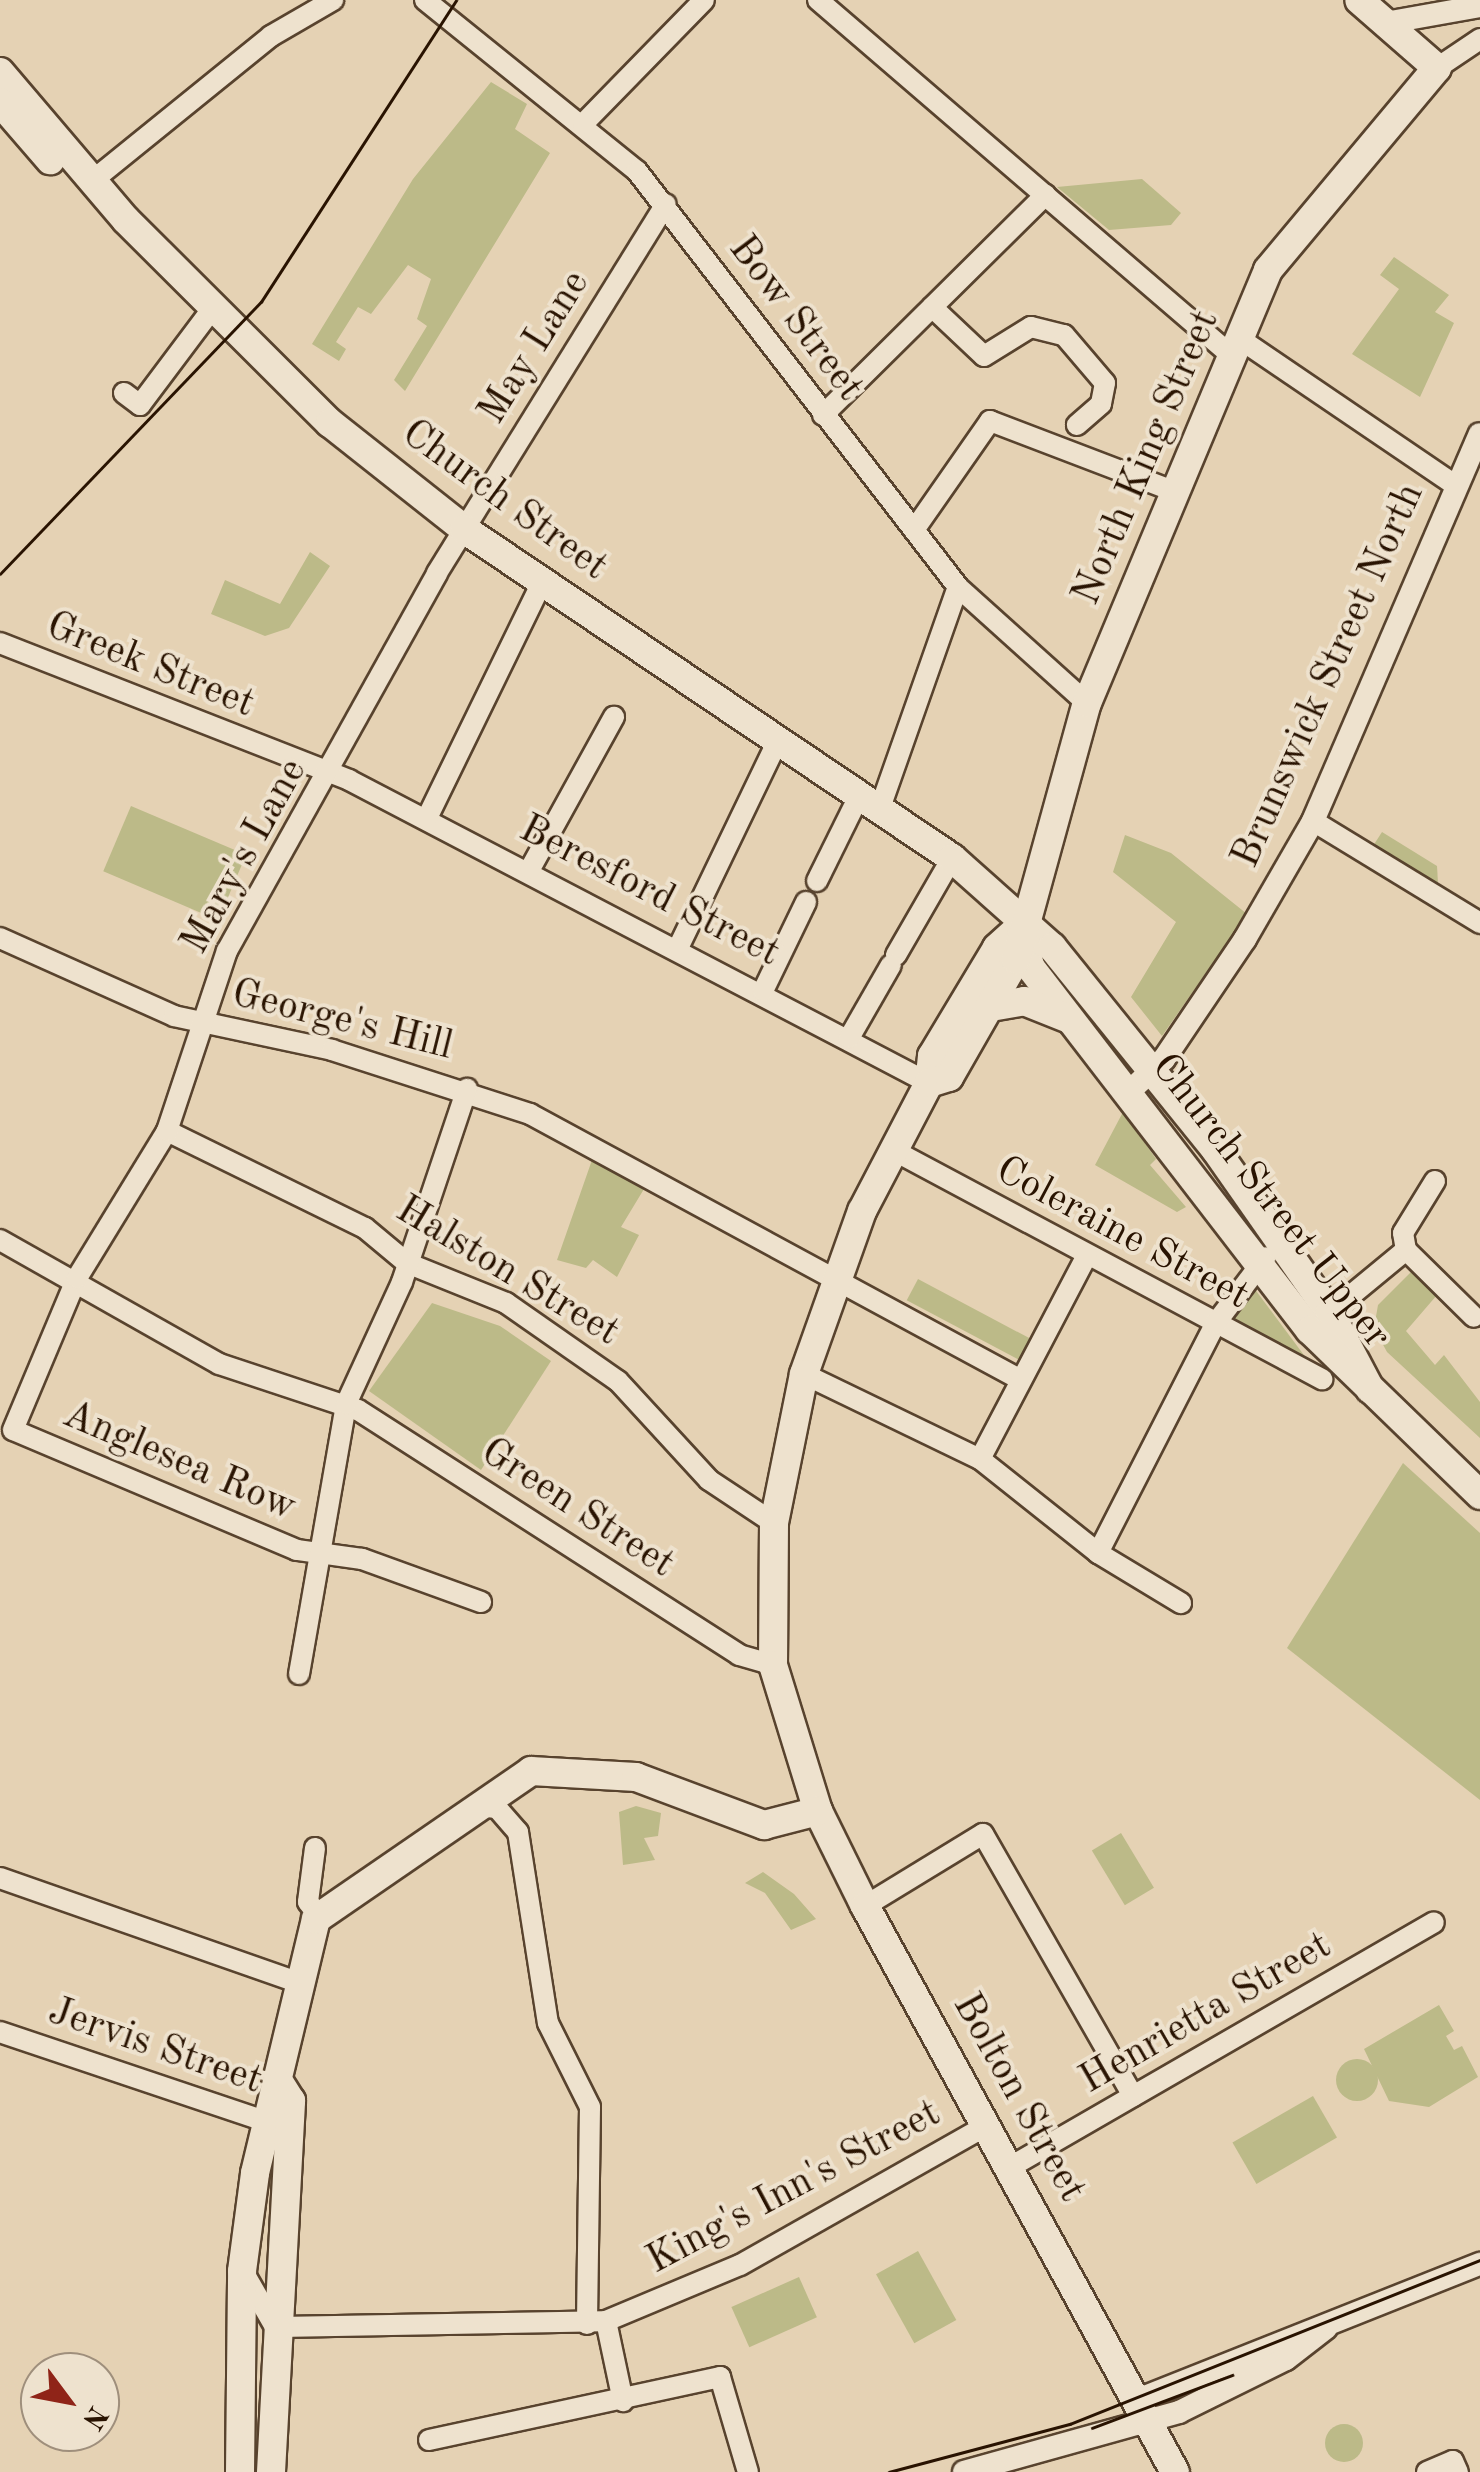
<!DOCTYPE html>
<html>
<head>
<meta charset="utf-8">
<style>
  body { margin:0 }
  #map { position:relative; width:1480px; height:2472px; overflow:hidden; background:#e5d2b4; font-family:"Old Standard TT",serif }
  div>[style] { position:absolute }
  .green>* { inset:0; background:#bcba88; transform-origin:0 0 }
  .round { border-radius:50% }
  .roads { filter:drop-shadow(2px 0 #58432e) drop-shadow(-2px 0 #58432e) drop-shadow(0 2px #58432e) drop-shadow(0 -2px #58432e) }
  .minor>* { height:20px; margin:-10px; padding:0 10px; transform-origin:10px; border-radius:10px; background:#eee2ce }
  .tertiary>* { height:22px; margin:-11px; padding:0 11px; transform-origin:11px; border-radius:11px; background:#eee2ce }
  .secondary>* { height:28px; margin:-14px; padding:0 14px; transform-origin:14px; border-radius:14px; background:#eee2ce }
  .tram>* { height:2.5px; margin:-1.25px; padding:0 1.25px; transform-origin:1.25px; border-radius:1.25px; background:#291301 }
  span { translate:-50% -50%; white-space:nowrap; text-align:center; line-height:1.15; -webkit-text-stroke:8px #eee2ce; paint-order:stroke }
  .street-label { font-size:40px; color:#291301 }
  .north { position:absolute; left:20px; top:2352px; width:100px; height:100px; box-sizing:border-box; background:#eee2ce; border:2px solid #9f8f7c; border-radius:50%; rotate:122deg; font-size:28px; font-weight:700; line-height:40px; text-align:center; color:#291301 }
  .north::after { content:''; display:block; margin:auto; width:35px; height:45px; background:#8f2418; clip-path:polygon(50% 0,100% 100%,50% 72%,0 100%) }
</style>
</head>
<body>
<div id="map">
  <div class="green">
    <div style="clip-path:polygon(491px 82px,527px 104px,515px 129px,550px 153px,405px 391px,394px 380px,427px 326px,417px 319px,431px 279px,408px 265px,371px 314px,358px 307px,336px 342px,346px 349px,339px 361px,312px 344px,413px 179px)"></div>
    <div style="clip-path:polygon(1142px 179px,1181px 213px,1171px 225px,1109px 230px,1057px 187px)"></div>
    <div style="clip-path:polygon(1394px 257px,1449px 295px,1435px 312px,1454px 323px,1420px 397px,1352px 354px,1399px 289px,1380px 275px)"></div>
    <div style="clip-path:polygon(310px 552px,330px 566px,289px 628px,265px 636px,211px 614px,225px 580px,280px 604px)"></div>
    <div style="left:131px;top:806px;width:125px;height:71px;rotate:23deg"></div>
    <div style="clip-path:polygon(1382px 832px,1437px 866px,1438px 883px,1373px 846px)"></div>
    <div style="clip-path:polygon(1125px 835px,1171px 853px,1247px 914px,1162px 1036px,1131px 997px,1176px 922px,1113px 872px)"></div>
    <div style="clip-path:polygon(1123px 1112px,1156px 1159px,1150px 1165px,1186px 1207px,1177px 1212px,1095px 1165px)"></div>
    <div style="clip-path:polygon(592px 1160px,644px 1189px,621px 1227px,639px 1235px,617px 1277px,593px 1260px,586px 1268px,557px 1260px)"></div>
    <div style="clip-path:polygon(1413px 1270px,1437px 1295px,1406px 1331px,1435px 1365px,1444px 1355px,1480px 1402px,1480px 1438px,1387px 1352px,1374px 1328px,1378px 1305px)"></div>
    <div style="left:918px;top:1279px;width:127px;height:24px;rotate:28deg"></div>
    <div style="clip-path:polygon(1251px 1284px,1315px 1370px,1230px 1322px)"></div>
    <div style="clip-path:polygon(432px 1303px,500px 1326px,551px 1361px,481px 1470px,369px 1391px)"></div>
    <div style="clip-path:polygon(1403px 1463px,1480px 1533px,1480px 1800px,1287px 1648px)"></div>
    <div style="clip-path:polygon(636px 1806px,661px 1813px,658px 1836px,644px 1838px,655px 1860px,623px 1865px,619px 1812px)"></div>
    <div style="left:1121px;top:1833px;width:64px;height:34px;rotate:59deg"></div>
    <div style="clip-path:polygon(763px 1872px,794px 1894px,816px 1919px,791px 1930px,765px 1893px,745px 1883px)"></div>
    <div style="clip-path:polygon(1439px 2005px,1454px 2031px,1446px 2036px,1454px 2050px,1462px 2046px,1478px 2077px,1429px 2107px,1389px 2101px,1364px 2049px)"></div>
    <div class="round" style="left:1336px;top:2059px;width:42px;height:42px"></div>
    <div style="left:1313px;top:2096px;width:48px;height:93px;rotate:60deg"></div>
    <div style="left:918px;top:2251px;width:79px;height:48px;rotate:61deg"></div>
    <div style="left:799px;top:2277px;width:44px;height:74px;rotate:66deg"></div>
    <div class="round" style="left:1325px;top:2424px;width:38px;height:38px"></div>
  </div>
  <div class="roads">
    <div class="minor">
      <div style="left:425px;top:0;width:272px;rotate:38.9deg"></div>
      <div style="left:637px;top:171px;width:525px;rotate:52.34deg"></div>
      <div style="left:958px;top:587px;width:173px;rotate:42deg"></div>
      <div style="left:818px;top:0;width:547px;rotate:40.7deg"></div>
      <div style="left:1437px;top:68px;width:52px;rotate:-34deg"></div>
      <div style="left:583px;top:124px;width:173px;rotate:-45.7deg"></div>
      <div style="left:92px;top:181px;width:230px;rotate:-39deg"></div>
      <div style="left:271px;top:36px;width:72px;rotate:-30.1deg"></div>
      <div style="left:932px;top:307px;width:71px;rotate:43.3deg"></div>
      <div style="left:984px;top:356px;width:55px;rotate:-31.7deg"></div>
      <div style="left:1031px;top:327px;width:34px;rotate:14deg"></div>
      <div style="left:1064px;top:335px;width:63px;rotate:49.5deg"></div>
      <div style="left:1105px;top:383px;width:21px;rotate:101deg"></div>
      <div style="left:1101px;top:404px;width:32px;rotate:139deg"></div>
      <div style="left:1240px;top:339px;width:261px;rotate:34.2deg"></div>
      <div style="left:124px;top:393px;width:20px;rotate:37deg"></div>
      <div style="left:140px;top:405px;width:125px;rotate:-53.1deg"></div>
      <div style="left:823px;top:415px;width:313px;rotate:-44.7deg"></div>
      <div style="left:914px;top:530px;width:133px;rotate:-55.1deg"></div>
      <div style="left:990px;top:421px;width:199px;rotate:20.9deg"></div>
      <div style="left:0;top:643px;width:375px;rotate:21.4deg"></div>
      <div style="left:349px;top:780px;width:654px;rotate:27.58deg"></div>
      <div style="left:880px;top:808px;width:234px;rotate:-70.6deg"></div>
      <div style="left:427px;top:818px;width:265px;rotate:-64deg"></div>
      <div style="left:1313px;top:821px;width:196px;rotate:31.4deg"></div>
      <div style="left:530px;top:869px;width:174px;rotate:-61.1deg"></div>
      <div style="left:817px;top:881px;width:97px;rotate:-63.7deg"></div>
      <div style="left:0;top:938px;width:191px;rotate:24.1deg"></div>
      <div style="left:174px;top:1016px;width:162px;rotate:12.1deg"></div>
      <div style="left:332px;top:1050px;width:208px;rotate:17.9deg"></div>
      <div style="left:530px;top:1114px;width:558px;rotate:28.45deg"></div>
      <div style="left:679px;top:946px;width:231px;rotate:-64.3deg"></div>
      <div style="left:896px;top:955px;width:112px;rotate:-60deg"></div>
      <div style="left:763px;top:991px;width:99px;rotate:-64.2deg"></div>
      <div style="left:849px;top:1038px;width:84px;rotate:-60.1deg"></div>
      <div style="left:167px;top:1131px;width:220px;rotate:26.1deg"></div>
      <div style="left:365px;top:1228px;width:55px;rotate:39.8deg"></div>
      <div style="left:407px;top:1263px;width:107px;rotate:22deg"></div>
      <div style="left:506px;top:1303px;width:136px;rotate:34.9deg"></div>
      <div style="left:618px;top:1381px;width:134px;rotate:47.4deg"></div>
      <div style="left:709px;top:1480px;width:78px;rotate:33.5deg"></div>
      <div style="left:891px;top:1149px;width:489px;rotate:28.1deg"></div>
      <div style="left:0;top:1240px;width:252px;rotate:29.5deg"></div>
      <div style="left:219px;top:1364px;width:146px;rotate:18.3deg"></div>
      <div style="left:358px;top:1410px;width:453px;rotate:32.7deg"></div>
      <div style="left:739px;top:1655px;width:35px;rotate:16deg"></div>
      <div style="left:1406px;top:1250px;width:95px;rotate:44.6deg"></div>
      <div style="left:1321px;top:1320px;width:110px;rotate:-39.5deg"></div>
      <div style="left:1406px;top:1250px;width:17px;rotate:-100deg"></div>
      <div style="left:1403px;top:1233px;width:61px;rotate:-58.4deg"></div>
      <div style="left:804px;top:1374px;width:195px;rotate:25.8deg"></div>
      <div style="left:980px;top:1459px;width:151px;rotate:38.5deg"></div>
      <div style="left:1098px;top:1553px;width:97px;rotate:31.1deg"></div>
      <div style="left:980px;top:1459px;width:230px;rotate:-62.3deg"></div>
      <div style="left:1098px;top:1553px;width:257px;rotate:-62.9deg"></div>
      <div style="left:1215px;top:1324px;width:84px;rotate:-52.7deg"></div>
      <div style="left:481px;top:1602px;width:127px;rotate:-160.1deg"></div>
      <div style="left:362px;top:1559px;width:66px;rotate:-172.1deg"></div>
      <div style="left:297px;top:1550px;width:308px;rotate:-157.1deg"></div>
      <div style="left:13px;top:1430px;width:165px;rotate:-67.2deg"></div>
      <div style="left:77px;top:1278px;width:172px;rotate:-58.5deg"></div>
      <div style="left:167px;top:1131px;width:190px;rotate:-71.6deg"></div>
      <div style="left:227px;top:951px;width:432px;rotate:-60.9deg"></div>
      <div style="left:437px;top:573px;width:434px;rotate:-58.2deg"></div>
      <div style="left:299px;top:1674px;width:274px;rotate:-80.1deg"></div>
      <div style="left:346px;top:1404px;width:134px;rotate:-65.3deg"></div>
      <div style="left:402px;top:1282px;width:204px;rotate:-71.4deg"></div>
      <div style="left:477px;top:1806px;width:20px;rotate:6deg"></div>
      <div style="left:497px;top:1808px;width:32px;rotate:49deg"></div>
      <div style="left:518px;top:1832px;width:193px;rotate:81.1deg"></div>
      <div style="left:548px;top:2023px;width:94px;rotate:63.4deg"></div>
      <div style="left:590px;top:2107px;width:217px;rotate:90.8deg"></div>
      <div style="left:315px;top:1848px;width:54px;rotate:97.4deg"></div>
      <div style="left:308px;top:1902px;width:18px;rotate:52deg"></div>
      <div style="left:0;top:1878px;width:317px;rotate:19.3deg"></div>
      <div style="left:865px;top:1906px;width:138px;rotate:-31.4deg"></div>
      <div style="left:983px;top:1834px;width:302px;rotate:60.2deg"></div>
      <div style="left:0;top:2032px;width:292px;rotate:18.6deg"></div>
      <div style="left:1012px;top:2166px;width:487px;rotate:-30deg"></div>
      <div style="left:244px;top:2273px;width:62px;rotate:60.1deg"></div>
      <div style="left:275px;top:2327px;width:331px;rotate:-1deg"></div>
      <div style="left:606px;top:2321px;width:145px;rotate:-22.7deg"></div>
      <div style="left:740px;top:2265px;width:284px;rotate:-29.5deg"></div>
      <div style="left:606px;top:2321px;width:82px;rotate:78deg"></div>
      <div style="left:429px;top:2440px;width:298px;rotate:-12.2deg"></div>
      <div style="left:720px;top:2377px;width:99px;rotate:73.6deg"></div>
      <div style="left:1427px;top:2472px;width:28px;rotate:-23deg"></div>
      <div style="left:1453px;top:2461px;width:12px;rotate:66deg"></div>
    </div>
    <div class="tertiary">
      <div style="left:1385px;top:23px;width:97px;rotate:-10.1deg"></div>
      <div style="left:1132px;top:1089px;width:44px;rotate:-43.2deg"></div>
      <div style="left:1164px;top:1059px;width:145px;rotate:-56deg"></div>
      <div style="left:1245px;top:939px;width:136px;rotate:-60deg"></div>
      <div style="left:1313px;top:821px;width:421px;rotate:-66.7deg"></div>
      <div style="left:1140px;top:2399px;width:366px;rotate:-21.7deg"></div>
      <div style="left:964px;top:2472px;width:223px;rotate:-15.6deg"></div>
      <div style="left:1179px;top:2412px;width:119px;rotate:-26.4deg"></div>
      <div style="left:1286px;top:2359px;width:51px;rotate:-37.8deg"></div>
    </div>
    <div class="secondary">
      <div style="left:0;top:72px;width:194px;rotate:49.6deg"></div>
      <div style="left:126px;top:220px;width:288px;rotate:44.9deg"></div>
      <div style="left:330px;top:423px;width:171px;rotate:38.3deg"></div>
      <div style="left:464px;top:529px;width:589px;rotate:33.99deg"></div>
      <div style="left:952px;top:858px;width:134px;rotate:41.7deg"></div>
      <div style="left:1052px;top:947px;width:260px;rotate:51.1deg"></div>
      <div style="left:1215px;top:1149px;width:200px;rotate:55deg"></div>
      <div style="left:1330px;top:1313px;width:86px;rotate:62.2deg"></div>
      <div style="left:0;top:102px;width:77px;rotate:49.2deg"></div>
      <div style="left:1020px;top:927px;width:31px;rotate:138deg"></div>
      <div style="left:997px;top:948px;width:126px;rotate:121deg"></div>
      <div style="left:932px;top:1056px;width:27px;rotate:96deg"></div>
      <div style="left:929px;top:1083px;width:144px;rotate:117.6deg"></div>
      <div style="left:862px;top:1211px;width:173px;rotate:109.6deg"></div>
      <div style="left:804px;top:1374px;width:152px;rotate:101.4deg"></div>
      <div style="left:774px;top:1523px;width:142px;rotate:90.4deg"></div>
      <div style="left:773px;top:1665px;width:153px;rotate:72.9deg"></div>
      <div style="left:818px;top:1811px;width:106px;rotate:63.7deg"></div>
      <div style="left:865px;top:1906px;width:645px;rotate:61.29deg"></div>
      <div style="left:1021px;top:934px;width:35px;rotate:74deg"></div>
      <div style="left:1031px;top:968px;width:457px;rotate:52.4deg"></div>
      <div style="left:1310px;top:1330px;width:237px;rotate:44.1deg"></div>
      <div style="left:991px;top:1007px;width:34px;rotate:-10deg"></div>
      <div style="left:1024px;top:1001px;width:48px;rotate:21.8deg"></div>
      <div style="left:929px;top:1083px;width:21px;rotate:-17deg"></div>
      <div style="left:949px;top:1077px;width:135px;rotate:-60.2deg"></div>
      <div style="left:1016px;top:960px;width:267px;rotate:-74.6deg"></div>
      <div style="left:1087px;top:703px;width:469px;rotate:-67.3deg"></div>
      <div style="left:1268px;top:270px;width:263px;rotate:-50.1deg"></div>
      <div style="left:1437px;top:68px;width:103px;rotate:-138.9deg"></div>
      <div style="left:240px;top:2472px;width:201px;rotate:-89.4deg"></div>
      <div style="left:242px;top:2271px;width:99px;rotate:-82.4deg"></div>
      <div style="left:255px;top:2173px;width:261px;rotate:-76.5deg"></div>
      <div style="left:316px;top:1919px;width:261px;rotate:-34.5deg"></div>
      <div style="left:531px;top:1771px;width:105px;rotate:3.3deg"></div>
      <div style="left:636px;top:1777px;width:137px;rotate:20.6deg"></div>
      <div style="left:764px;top:1825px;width:56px;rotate:-14.5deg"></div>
      <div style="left:271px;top:2472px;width:372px;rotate:-86.9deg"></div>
      <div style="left:291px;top:2101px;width:19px;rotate:-122deg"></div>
    </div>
  </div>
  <div class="tram">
    <div style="left:0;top:574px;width:377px;rotate:-46.2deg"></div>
    <div style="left:261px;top:302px;width:359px;rotate:-57.1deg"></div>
    <div style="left:1092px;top:2428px;width:150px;rotate:-20.7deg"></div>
    <div style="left:889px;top:2472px;width:187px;rotate:-14.9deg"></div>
    <div style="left:1070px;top:2424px;width:442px;rotate:-21.8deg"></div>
  </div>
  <div class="street-label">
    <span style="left:795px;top:319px;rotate:53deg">Bow Street</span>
    <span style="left:535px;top:348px;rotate:-58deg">May Lane</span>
    <span style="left:1147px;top:458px;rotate:-67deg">North King Street</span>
    <span style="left:504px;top:501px;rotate:36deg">Church Street</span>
    <span style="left:150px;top:666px;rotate:22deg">Greek Street</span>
    <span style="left:1329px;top:676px;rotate:-66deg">Brunswick Street North</span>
    <span style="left:245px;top:857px;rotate:-61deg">Mary's Lane</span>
    <span style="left:649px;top:892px;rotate:27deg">Beresford Street</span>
    <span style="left:342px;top:1021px;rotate:14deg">George's Hill</span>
    <span style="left:1270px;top:1202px;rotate:52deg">Church Street Upper</span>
    <span style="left:1122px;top:1234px;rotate:28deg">Coleraine Street</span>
    <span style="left:507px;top:1272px;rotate:31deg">Halston Street</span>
    <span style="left:179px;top:1462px;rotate:23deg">Anglesea Row</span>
    <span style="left:577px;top:1509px;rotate:33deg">Green Street</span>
    <span style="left:1206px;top:2014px;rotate:-30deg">Henrietta Street</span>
    <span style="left:155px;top:2047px;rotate:19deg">Jervis Street</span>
    <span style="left:1018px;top:2098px;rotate:61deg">Bolton Street</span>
    <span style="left:794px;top:2188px;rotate:-28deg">King's Inn's Street</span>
  </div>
  <div class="north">N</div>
</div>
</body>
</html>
